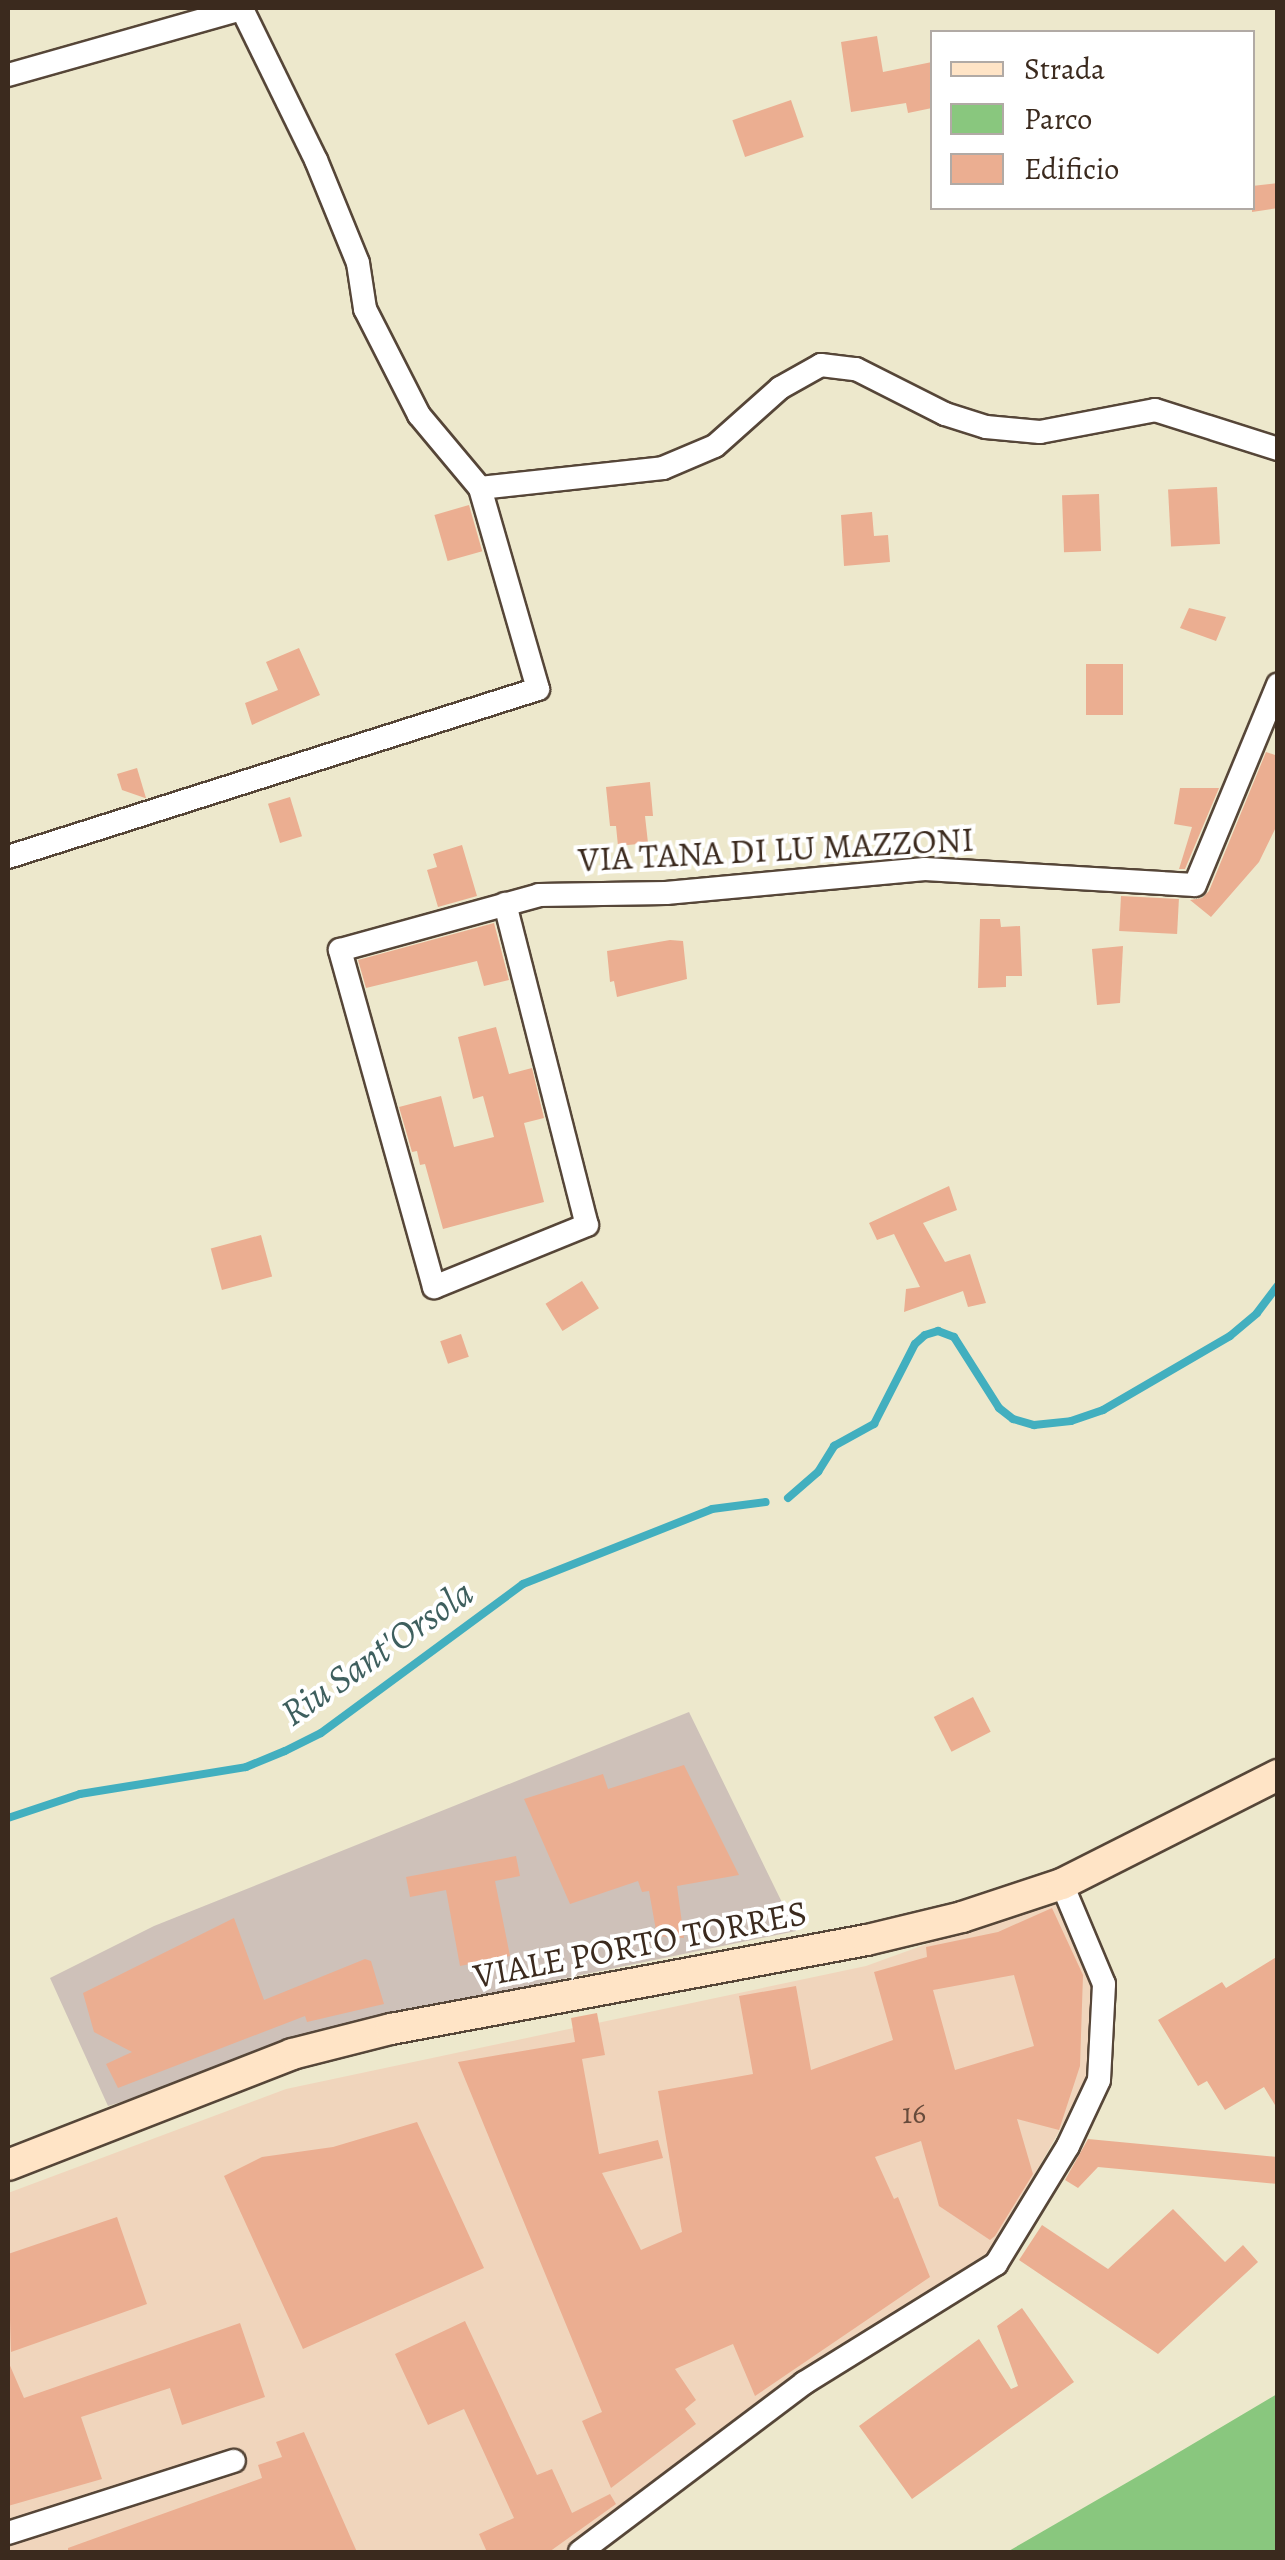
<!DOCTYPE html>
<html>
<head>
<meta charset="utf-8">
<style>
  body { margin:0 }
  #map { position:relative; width:1285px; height:2560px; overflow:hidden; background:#ede8cc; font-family:Alegreya,serif }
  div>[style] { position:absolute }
  .built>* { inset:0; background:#f0d5bc }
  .industrial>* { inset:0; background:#cec1b9 }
  .green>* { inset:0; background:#89c77e }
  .stream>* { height:8px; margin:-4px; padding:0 4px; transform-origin:4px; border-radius:4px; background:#42afbf }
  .building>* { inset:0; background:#ebae91; transform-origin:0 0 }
  .roads { filter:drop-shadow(2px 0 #564638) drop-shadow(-2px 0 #564638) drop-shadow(0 2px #564638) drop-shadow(0 -2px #564638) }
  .street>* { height:22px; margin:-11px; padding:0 11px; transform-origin:11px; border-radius:11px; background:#fff }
  .secondary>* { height:30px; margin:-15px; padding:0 15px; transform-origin:15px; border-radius:15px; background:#ffe4c6 }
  span { translate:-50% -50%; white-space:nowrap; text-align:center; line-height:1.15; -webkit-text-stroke:8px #fff; paint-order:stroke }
  .number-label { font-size:30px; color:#674b3b }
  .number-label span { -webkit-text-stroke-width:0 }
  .street-label { font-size:35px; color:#3b2a1e }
  .water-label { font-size:38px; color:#3e5f5e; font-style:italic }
  .frame { position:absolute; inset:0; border:10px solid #3b2a1e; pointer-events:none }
  .legend { position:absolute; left:930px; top:30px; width:325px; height:180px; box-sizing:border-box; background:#fff; border:2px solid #b1aaa5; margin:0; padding:12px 18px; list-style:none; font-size:30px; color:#3b2a1e }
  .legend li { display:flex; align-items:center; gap:20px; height:50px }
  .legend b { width:50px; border:2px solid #b1aaa5 }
</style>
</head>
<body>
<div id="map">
  <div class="built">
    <div style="clip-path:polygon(1057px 1897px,1094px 1988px,1088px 2080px,992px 2250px,798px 2375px,570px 2552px,8px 2552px,8px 2193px,286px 2089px,866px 1966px)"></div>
  </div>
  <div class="industrial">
    <div style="clip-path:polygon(689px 1712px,796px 1931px,440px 2004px,108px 2106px,50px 1978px,154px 1926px)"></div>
  </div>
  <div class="green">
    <div style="clip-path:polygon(1277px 2394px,1277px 2552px,1007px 2552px,1154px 2467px)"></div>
  </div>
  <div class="stream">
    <div style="left:788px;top:1498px;width:40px;rotate:-41deg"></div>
    <div style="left:818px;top:1472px;width:31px;rotate:-58deg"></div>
    <div style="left:834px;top:1446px;width:46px;rotate:-28.8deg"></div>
    <div style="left:874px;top:1424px;width:90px;rotate:-62.9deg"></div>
    <div style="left:915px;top:1344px;width:13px;rotate:-42deg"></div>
    <div style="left:925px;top:1335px;width:14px;rotate:-17deg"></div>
    <div style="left:938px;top:1331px;width:17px;rotate:21deg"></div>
    <div style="left:954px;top:1337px;width:84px;rotate:57.6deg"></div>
    <div style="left:999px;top:1408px;width:18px;rotate:38deg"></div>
    <div style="left:1013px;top:1419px;width:22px;rotate:16deg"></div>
    <div style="left:1034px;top:1425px;width:37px;rotate:-6deg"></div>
    <div style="left:1071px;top:1421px;width:34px;rotate:-19deg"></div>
    <div style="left:1103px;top:1410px;width:147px;rotate:-30.2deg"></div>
    <div style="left:1230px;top:1336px;width:35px;rotate:-40deg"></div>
    <div style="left:1257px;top:1313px;width:35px;rotate:-53deg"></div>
    <div style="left:8px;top:1818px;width:76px;rotate:-18.4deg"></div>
    <div style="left:80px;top:1794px;width:168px;rotate:-9.2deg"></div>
    <div style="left:246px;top:1767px;width:42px;rotate:-22.3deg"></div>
    <div style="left:285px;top:1751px;width:40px;rotate:-26.6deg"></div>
    <div style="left:321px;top:1733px;width:251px;rotate:-36.4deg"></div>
    <div style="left:523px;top:1584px;width:203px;rotate:-21.6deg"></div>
    <div style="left:712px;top:1509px;width:54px;rotate:-7.4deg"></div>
  </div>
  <div class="building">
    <div style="clip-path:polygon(877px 36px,883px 72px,932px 62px,932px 108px,908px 113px,906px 103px,851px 112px,841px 42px)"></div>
    <div style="left:791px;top:100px;width:39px;height:62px;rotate:71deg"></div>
    <div style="clip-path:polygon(1278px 183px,1278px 208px,1252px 212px,1252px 186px)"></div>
    <div style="left:1217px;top:487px;width:57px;height:49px;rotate:87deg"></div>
    <div style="left:1099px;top:494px;width:57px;height:37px;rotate:88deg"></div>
    <div style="left:469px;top:505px;width:48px;height:36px;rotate:74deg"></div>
    <div style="clip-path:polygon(872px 512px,874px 536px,888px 535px,890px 562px,844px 566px,841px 515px)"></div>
    <div style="clip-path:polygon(1189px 608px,1226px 617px,1216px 641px,1180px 628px)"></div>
    <div style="clip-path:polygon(299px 648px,320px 695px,252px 725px,245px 703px,278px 690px,266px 662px)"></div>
    <div style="left:1086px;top:664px;width:37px;height:51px"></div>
    <div style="clip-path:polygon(1266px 752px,1278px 756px,1278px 823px,1259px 862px,1211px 917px,1190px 900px,1202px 898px,1209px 891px)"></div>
    <div style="clip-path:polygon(137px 768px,146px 798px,145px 798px,122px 790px,117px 774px)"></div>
    <div style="clip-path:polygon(650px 782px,653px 816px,645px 816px,648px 843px,618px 846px,616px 826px,610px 826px,606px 787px)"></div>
    <div style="clip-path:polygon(1180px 788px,1219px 788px,1185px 869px,1179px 869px,1192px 827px,1174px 824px)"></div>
    <div style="left:290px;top:797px;width:41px;height:23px;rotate:73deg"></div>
    <div style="clip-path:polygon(462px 845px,477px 896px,438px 907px,427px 870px,437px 867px,433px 854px)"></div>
    <div style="left:1121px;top:896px;width:58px;height:35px;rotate:3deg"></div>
    <div style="clip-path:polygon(980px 919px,1000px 919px,1001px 927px,1020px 926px,1022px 976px,1006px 976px,1006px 987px,978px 988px)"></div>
    <div style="clip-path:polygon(494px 923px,509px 980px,484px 986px,477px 961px,366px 988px,358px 960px)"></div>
    <div style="clip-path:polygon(670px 940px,683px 941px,687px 979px,617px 997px,614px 981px,610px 982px,607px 951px)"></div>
    <div style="clip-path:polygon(1123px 946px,1120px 1003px,1097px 1005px,1092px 949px)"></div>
    <div style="clip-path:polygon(496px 1027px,509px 1074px,532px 1068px,544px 1118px,524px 1123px,544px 1202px,443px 1229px,425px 1164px,420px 1165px,417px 1151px,412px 1152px,399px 1107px,441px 1096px,454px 1147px,494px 1137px,483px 1096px,473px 1099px,458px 1037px)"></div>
    <div style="clip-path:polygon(949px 1186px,957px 1210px,923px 1223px,945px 1262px,970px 1254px,986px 1303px,968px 1307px,963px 1291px,904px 1312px,906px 1289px,920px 1287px,894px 1234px,877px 1240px,869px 1223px)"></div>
    <div style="left:261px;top:1235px;width:43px;height:52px;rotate:75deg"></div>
    <div style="left:582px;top:1281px;width:32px;height:43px;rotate:58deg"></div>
    <div style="left:461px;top:1334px;width:24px;height:22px;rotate:71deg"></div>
    <div style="left:973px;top:1697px;width:39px;height:44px;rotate:63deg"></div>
    <div style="clip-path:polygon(684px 1765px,739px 1875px,677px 1886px,684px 1938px,657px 1936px,649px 1891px,642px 1892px,638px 1881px,570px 1904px,524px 1799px,603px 1774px,608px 1789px)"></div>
    <div style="clip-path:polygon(516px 1856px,520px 1876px,495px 1881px,510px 1956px,460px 1966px,446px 1890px,410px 1897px,406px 1877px)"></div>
    <div style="clip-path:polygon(evenodd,1052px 1908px,1083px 1975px,1080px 2066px,1059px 2130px,1017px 2119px,1033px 2174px,995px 2236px,990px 2240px,939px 2206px,921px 2141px,875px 2157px,894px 2199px,898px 2197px,930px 2277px,755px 2396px,733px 2344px,675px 2369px,696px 2400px,685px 2409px,696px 2424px,611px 2488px,582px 2421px,602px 2412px,458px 2062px,575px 2042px,571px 2018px,597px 2013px,605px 2055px,582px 2059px,599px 2154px,658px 2140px,663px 2158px,602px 2173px,641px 2250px,682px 2232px,658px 2091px,753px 2074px,739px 1996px,796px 1986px,811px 2070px,893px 2040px,874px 1972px,927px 1957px,926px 1947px,998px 1932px,1052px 1908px,1014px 1975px,1034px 2046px,955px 2070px,933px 1990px,1014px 1975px)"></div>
    <div style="clip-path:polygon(234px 1918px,264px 2000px,365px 1959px,371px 1961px,384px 2004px,307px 2022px,305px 2016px,118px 2088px,106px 2064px,132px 2052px,94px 2032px,83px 1993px)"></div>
    <div style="clip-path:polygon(1278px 1956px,1278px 2110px,1264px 2087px,1225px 2110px,1207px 2081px,1198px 2086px,1158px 2020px,1222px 1982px,1226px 1988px)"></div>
    <div style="clip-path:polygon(417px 2122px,484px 2268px,303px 2349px,224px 2176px,262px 2157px,333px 2147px)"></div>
    <div style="clip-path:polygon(1088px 2139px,1278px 2157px,1278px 2184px,1098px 2167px,1078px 2188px,1065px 2180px)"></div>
    <div style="clip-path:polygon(1173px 2209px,1225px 2262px,1243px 2245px,1258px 2262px,1158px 2354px,1019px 2260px,1042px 2225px,1108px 2269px)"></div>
    <div style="clip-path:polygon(117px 2217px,147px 2304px,11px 2352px,8px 2254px)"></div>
    <div style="clip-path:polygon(1022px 2308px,1074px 2382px,912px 2499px,859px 2426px,979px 2339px,1011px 2389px,1018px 2386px,997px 2326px)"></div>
    <div style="clip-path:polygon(465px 2321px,537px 2475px,552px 2469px,572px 2513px,610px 2494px,616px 2504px,549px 2552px,487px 2552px,479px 2534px,514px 2518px,464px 2409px,428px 2425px,395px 2354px)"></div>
    <div style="clip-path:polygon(240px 2323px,265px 2397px,182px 2425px,170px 2388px,81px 2417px,102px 2479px,8px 2506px,8px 2361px,24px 2398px)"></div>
    <div style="clip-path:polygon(304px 2432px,357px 2552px,68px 2552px,68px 2548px,262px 2478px,258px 2465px,282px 2457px,276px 2442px)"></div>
  </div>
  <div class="roads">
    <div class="street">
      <div style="left:8px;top:75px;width:243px;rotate:-15.8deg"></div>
      <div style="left:242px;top:9px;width:168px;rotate:63.9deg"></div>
      <div style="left:316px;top:160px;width:111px;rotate:67.8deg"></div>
      <div style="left:358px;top:263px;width:47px;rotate:81.3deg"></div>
      <div style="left:365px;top:309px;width:119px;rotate:63deg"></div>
      <div style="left:419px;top:415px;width:95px;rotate:50.1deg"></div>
      <div style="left:8px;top:857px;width:556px;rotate:-17.59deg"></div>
      <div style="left:538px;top:689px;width:209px;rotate:-106.1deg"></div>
      <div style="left:480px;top:488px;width:184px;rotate:-6.2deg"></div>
      <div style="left:663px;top:468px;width:56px;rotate:-22.9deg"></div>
      <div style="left:715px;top:446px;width:87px;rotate:-41.7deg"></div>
      <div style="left:780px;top:388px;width:47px;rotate:-29.3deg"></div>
      <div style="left:821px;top:365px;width:35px;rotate:7deg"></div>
      <div style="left:856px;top:369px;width:100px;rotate:26.8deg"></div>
      <div style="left:945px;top:414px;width:43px;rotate:17.6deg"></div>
      <div style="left:986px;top:427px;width:54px;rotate:5.3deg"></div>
      <div style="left:1040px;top:432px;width:117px;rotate:-10.8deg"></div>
      <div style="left:1155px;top:410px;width:129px;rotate:17.6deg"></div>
      <div style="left:505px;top:904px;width:331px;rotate:75.7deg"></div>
      <div style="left:587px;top:1225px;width:165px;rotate:157.9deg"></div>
      <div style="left:434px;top:1287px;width:350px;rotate:-105.6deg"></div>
      <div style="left:340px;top:950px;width:206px;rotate:-15.4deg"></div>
      <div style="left:539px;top:895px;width:127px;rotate:-0.9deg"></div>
      <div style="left:666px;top:893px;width:260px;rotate:-5.3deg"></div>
      <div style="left:925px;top:869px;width:270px;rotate:3.4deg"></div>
      <div style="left:1195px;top:885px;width:217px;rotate:-67.5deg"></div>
      <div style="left:8px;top:2533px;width:237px;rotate:-17.7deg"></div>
      <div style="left:580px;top:2552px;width:281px;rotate:-37deg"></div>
      <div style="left:804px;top:2383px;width:226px;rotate:-31.8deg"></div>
      <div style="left:996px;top:2264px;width:138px;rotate:-58.6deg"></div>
      <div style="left:1068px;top:2146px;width:73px;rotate:-64.8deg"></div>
      <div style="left:1099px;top:2080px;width:96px;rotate:-87deg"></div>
      <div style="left:1104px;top:1984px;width:108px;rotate:-112.8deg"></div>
    </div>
    <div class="secondary">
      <div style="left:8px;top:2165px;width:305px;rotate:-21.3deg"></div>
      <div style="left:292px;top:2054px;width:102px;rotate:-14.2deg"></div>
      <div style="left:391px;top:2029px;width:484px;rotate:-10.6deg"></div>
      <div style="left:867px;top:1940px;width:98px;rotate:-13.6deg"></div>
      <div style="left:962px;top:1917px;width:105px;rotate:-18.3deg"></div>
      <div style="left:1062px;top:1884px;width:242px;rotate:-26.8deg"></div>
    </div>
  </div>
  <div class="number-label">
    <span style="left:914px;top:2113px">16</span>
  </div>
  <div class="street-label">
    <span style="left:776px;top:849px;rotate:-3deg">VIA TANA DI LU MAZZONI</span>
    <span style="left:640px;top:1944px;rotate:-11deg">VIALE PORTO TORRES</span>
  </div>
  <div class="water-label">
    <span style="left:377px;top:1653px;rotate:-35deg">Riu Sant'Orsola</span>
  </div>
  <div class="frame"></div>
  <ul class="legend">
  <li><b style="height:12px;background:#ffe4c6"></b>Strada</li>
  <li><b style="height:28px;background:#89c77e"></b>Parco</li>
  <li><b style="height:28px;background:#ebae91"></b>Edificio</li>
  </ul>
</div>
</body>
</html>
